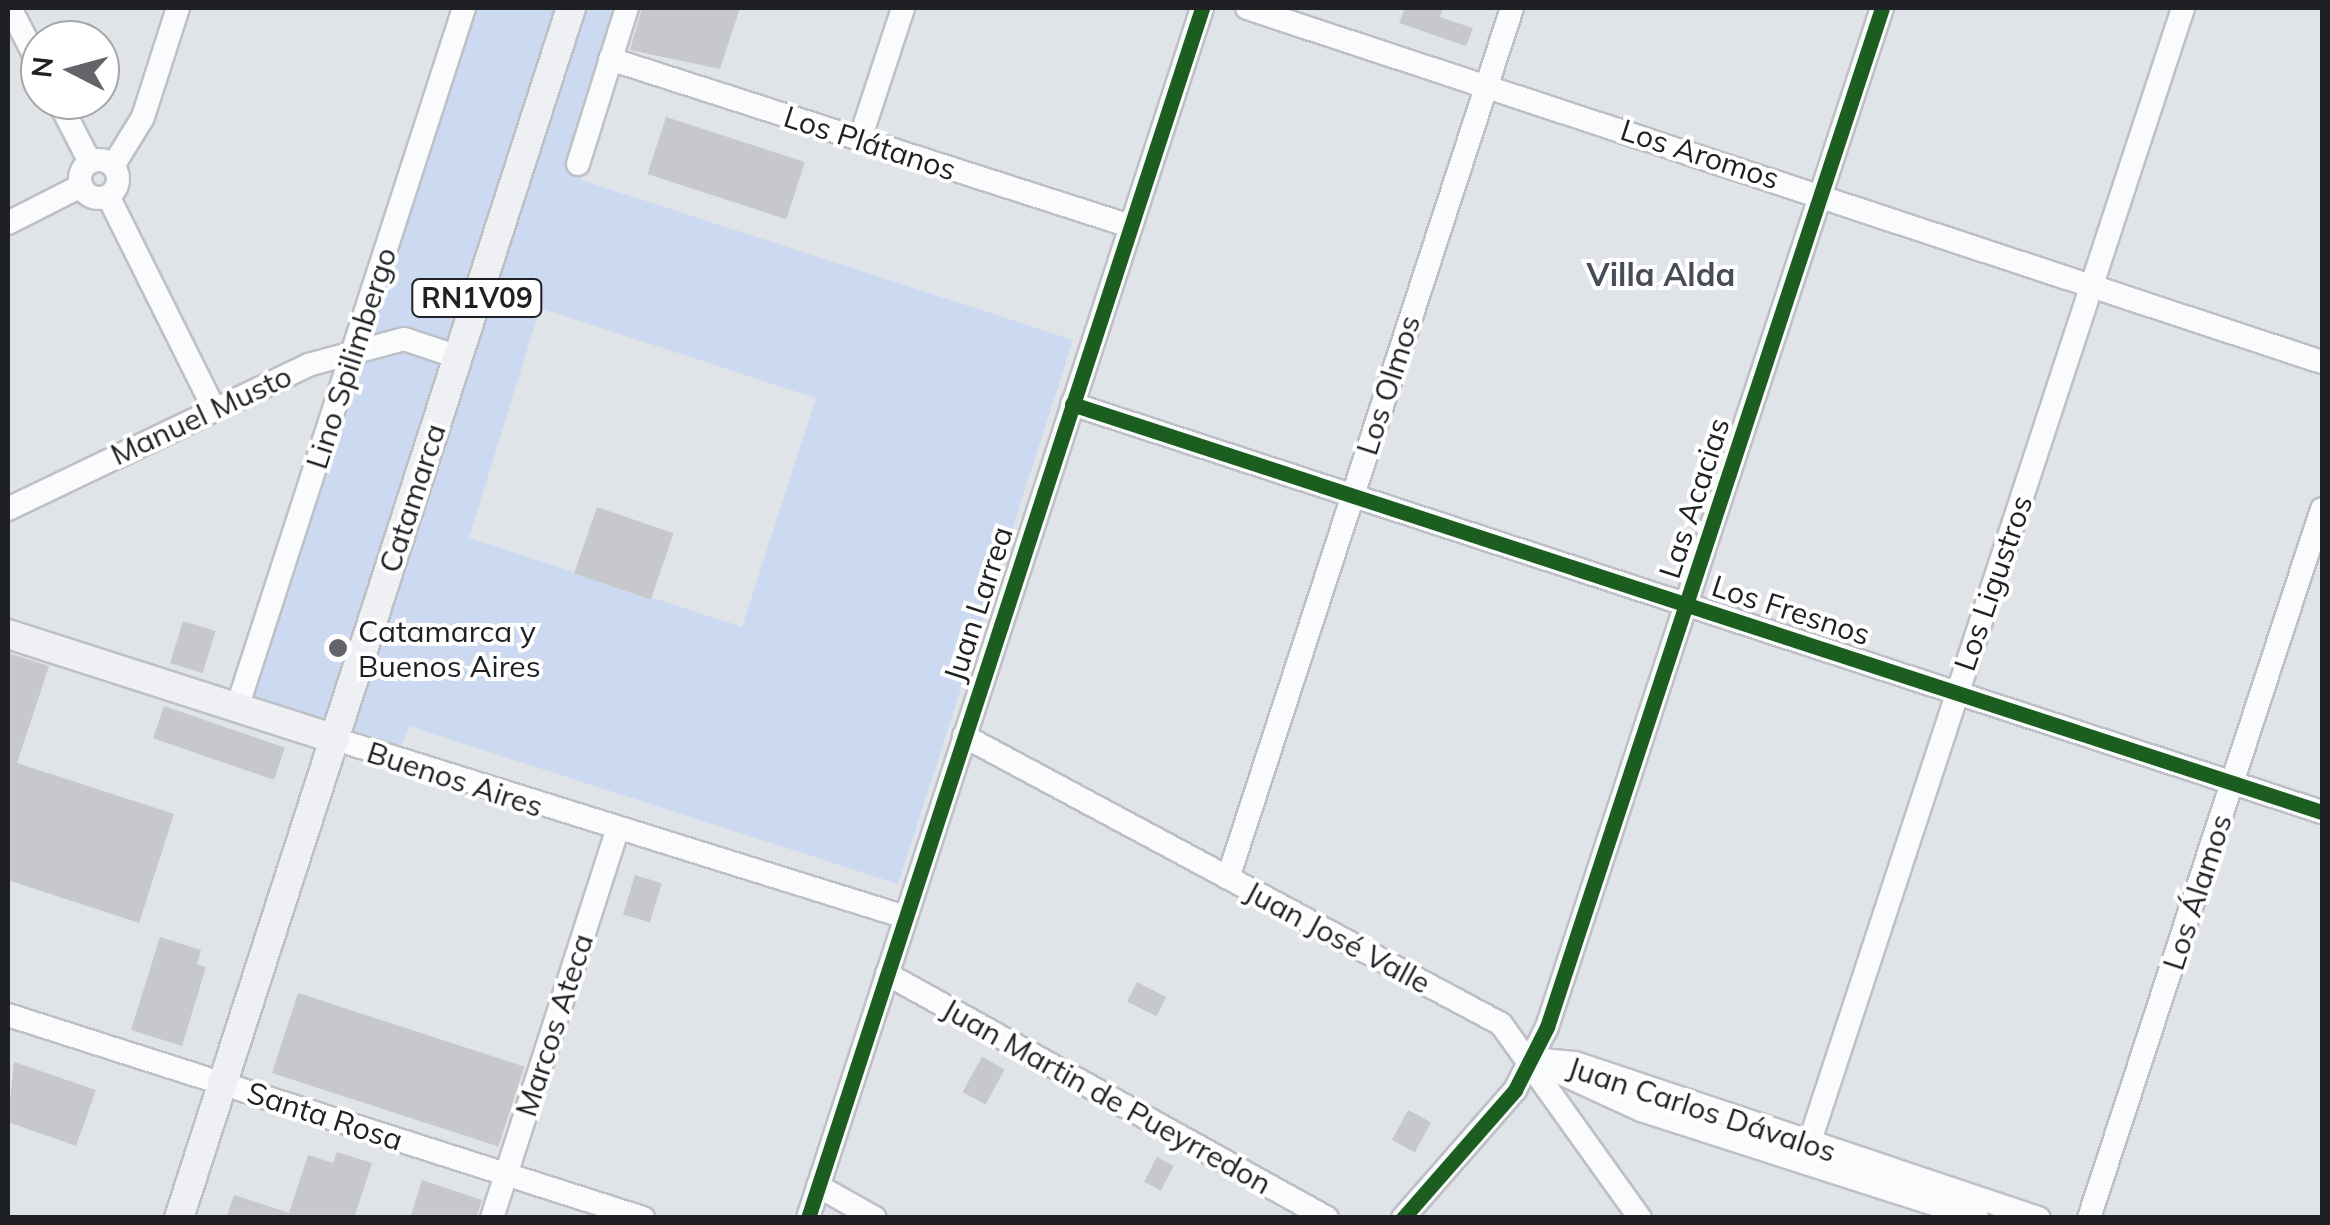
<!DOCTYPE html>
<html>
<head>
<meta charset="utf-8">
<style>
  body { margin:0 }
  #map { position:relative; width:2330px; height:1225px; overflow:hidden; background:#e0e3e8; font-family:Mulish,sans-serif }
  div>[style] { position:absolute }
  .green>* { inset:0; background:#cbdaf0 }
  .building>* { inset:0; background:#c6c8cc; transform-origin:0 0 }
  .roads { filter:drop-shadow(2px 0 #bec0c5) drop-shadow(-2px 0 #bec0c5) drop-shadow(0 2px #bec0c5) drop-shadow(0 -2px #bec0c5) }
  .minor>* { height:22px; margin:-11px; padding:0 11px; transform-origin:11px; border-radius:11px; background:#fafbfc }
  .minor>.ring { margin:-11px; padding:0; box-sizing:content-box; background:none; border:22px solid #fafbfc; border-radius:50% }
  .major>* { height:28px; margin:-14px; padding:0 14px; transform-origin:14px; border-radius:14px; background:#eef0f4 }
  .cycleway>* { height:15px; margin:-7.5px; padding:0 7.5px; transform-origin:7.5px; border-radius:7.5px; background:#1b5e20 }
  .dots>* { width:28px; height:28px; translate:-50% -50%; box-sizing:border-box; border:5px solid #fff; border-radius:50% }
  span { translate:-50% -50%; white-space:nowrap; text-align:center; line-height:1.15; -webkit-text-stroke:8px #fff; paint-order:stroke }
  .shield-label span { padding:2px 8px; background:#fff; border:2px solid; border-radius:8px; -webkit-text-stroke-width:0 }
  .shield-label { font-size:28px; color:#1e2024; font-weight:700 }
  .street-label { font-size:30px; color:#1e2024 }
  .poi-label { font-size:30px; color:#1e2024 }
  .left { translate:0 -50%; text-align:left }
  .neighbourhood-label { font-size:32px; color:#474c55; font-weight:700 }
  .frame { position:absolute; inset:0; border:10px solid #1e2024; pointer-events:none }
  .north { position:absolute; left:20px; top:20px; width:100px; height:100px; box-sizing:border-box; background:#fff; border:2px solid #a5a6a7; border-radius:50%; rotate:276deg; font-size:28px; font-weight:700; line-height:40px; text-align:center; color:#1e2024 }
  .north::after { content:''; display:block; margin:auto; width:35px; height:45px; background:#626469; clip-path:polygon(50% 0,100% 100%,50% 72%,0 100%) }
</style>
</head>
<body>
<div id="map">
  <div class="green">
    <div style="clip-path:polygon(evenodd,464px 8px,627px 8px,578px 164px,581px 180px,1073px 340px,898px 884px,409px 726px,396px 759px,237px 708px,464px 8px,540px 308px,816px 398px,742px 627px,469px 538px,540px 308px)"></div>
  </div>
  <div class="building">
    <div style="clip-path:polygon(642px 8px,740px 8px,720px 69px,630px 50px)"></div>
    <div style="clip-path:polygon(1405px 8px,1443px 8px,1440px 17px,1473px 28px,1466px 46px,1399px 23px)"></div>
    <div style="left:666px;top:117px;width:146px;height:60px;rotate:18deg"></div>
    <div style="left:597px;top:507px;width:81px;height:70px;rotate:19deg"></div>
    <div style="left:183px;top:621px;width:34px;height:44px;rotate:17deg"></div>
    <div style="clip-path:polygon(8px 653px,49px 666px,17px 763px,174px 814px,139px 923px,8px 880px)"></div>
    <div style="left:164px;top:706px;width:128px;height:34px;rotate:19deg"></div>
    <div style="left:635px;top:875px;width:28px;height:41px;rotate:17deg"></div>
    <div style="clip-path:polygon(160px 937px,201px 950px,197px 964px,206px 967px,182px 1046px,131px 1030px)"></div>
    <div style="left:1137px;top:982px;width:33px;height:22px;rotate:27deg"></div>
    <div style="left:298px;top:993px;width:238px;height:84px;rotate:18deg"></div>
    <div style="left:982px;top:1057px;width:26px;height:40px;rotate:29deg"></div>
    <div style="clip-path:polygon(14px 1062px,96px 1090px,76px 1146px,8px 1122px)"></div>
    <div style="left:1408px;top:1110px;width:26px;height:34px;rotate:28deg"></div>
    <div style="clip-path:polygon(337px 1152px,372px 1163px,354px 1218px,226px 1218px,234px 1195px,289px 1213px,308px 1155px,333px 1163px)"></div>
    <div style="left:1157px;top:1157px;width:19px;height:28px;rotate:28deg"></div>
    <div style="clip-path:polygon(422px 1180px,482px 1200px,476px 1218px,410px 1218px)"></div>
  </div>
  <div class="roads">
    <div class="minor">
      <div style="left:10px;top:8px;width:65px;rotate:62.7deg"></div>
      <div style="left:1247px;top:8px;width:1132px;rotate:18.23deg"></div>
      <div style="left:610px;top:59px;width:546px;rotate:17.8deg"></div>
      <div style="left:58px;top:100px;width:70px;rotate:62.7deg"></div>
      <div style="left:860px;top:139px;width:138px;rotate:-71.8deg"></div>
      <div class="ring" style="left:80px;top:160px;width:16px;height:16px"></div>
      <div style="left:578px;top:164px;width:164px;rotate:-72.6deg"></div>
      <div style="left:113px;top:166px;width:57px;rotate:-58.5deg"></div>
      <div style="left:143px;top:117px;width:114px;rotate:-72.2deg"></div>
      <div style="left:108px;top:196px;width:236px;rotate:63.5deg"></div>
      <div style="left:8px;top:223px;width:82px;rotate:-26.9deg"></div>
      <div style="left:1072px;top:404px;width:1315px;rotate:18.08deg"></div>
      <div style="left:8px;top:509px;width:333px;rotate:-25.6deg"></div>
      <div style="left:308px;top:365px;width:99px;rotate:-15.2deg"></div>
      <div style="left:404px;top:339px;width:57px;rotate:18.4deg"></div>
      <div style="left:237px;top:708px;width:736px;rotate:-72.03deg"></div>
      <div style="left:964px;top:736px;width:609px;rotate:28.21deg"></div>
      <div style="left:1501px;top:1024px;width:239px;rotate:54.4deg"></div>
      <div style="left:335px;top:739px;width:597px;rotate:17.34deg"></div>
      <div style="left:1228px;top:878px;width:915px;rotate:-71.92deg"></div>
      <div style="left:887px;top:974px;width:503px;rotate:29.01deg"></div>
      <div style="left:8px;top:1015px;width:667px;rotate:17.73deg"></div>
      <div style="left:1531px;top:1059px;width:44px;rotate:5.2deg"></div>
      <div style="left:1575px;top:1063px;width:489px;rotate:18.5deg"></div>
      <div style="left:1543px;top:1065px;width:108px;rotate:24.7deg"></div>
      <div style="left:1641px;top:1110px;width:353px;rotate:17.8deg"></div>
      <div style="left:1804px;top:1159px;width:1212px;rotate:-71.77deg"></div>
      <div style="left:818px;top:1186px;width:65px;rotate:29.3deg"></div>
      <div style="left:492px;top:1218px;width:406px;rotate:-72.1deg"></div>
      <div style="left:808px;top:1218px;width:1273px;rotate:-71.96deg"></div>
      <div style="left:1403px;top:1218px;width:170px;rotate:-48.8deg"></div>
      <div style="left:1515px;top:1090px;width:71px;rotate:-63.1deg"></div>
      <div style="left:1547px;top:1027px;width:1073px;rotate:-71.8deg"></div>
      <div style="left:2089px;top:1218px;width:746px;rotate:-71.81deg"></div>
    </div>
    <div class="major">
      <div style="left:8px;top:634px;width:343px;rotate:17.8deg"></div>
      <div style="left:179px;top:1218px;width:1272px;rotate:-72.05deg"></div>
    </div>
  </div>
  <div class="cycleway">
    <div style="left:1072px;top:404px;width:1315px;rotate:18.08deg"></div>
    <div style="left:808px;top:1218px;width:1273px;rotate:-71.96deg"></div>
    <div style="left:1403px;top:1218px;width:170px;rotate:-48.8deg"></div>
    <div style="left:1515px;top:1090px;width:71px;rotate:-63.1deg"></div>
    <div style="left:1547px;top:1027px;width:1073px;rotate:-71.8deg"></div>
  </div>
  <div class="dots">
    <div style="left:338px;top:648px;background:#626469"></div>
  </div>
  <div class="shield-label">
    <span style="left:477px;top:298px">RN1V09</span>
  </div>
  <div class="street-label">
    <span style="left:870px;top:143px;rotate:18deg">Los Plátanos</span>
    <span style="left:1700px;top:154px;rotate:18deg">Los Aromos</span>
    <span style="left:351px;top:358px;rotate:-72deg">Lino Spilimbergo</span>
    <span style="left:1388px;top:385px;rotate:-72deg">Los Olmos</span>
    <span style="left:201px;top:415px;rotate:-25deg">Manuel Musto</span>
    <span style="left:412px;top:498px;rotate:-72deg">Catamarca</span>
    <span style="left:1694px;top:498px;rotate:-72deg">Las Acacias</span>
    <span style="left:1993px;top:583px;rotate:-71deg">Los Ligustros</span>
    <span style="left:978px;top:604px;rotate:-72deg">Juan Larrea</span>
    <span style="left:1791px;top:610px;rotate:18deg">Los Fresnos</span>
    <span style="left:455px;top:779px;rotate:18deg">Buenos Aires</span>
    <span style="left:2197px;top:892px;rotate:-72deg">Los Álamos</span>
    <span style="left:1338px;top:937px;rotate:28deg">Juan José Valle</span>
    <span style="left:554px;top:1025px;rotate:-72deg">Marcos Ateca</span>
    <span style="left:1107px;top:1096px;rotate:29deg">Juan Martin de Pueyrredon</span>
    <span style="left:1702px;top:1109px;rotate:18deg">Juan Carlos Dávalos</span>
    <span style="left:325px;top:1116px;rotate:18deg">Santa Rosa</span>
  </div>
  <div class="poi-label">
    <span class="left" style="left:358px;top:648px">Catamarca y<br>Buenos Aires</span>
  </div>
  <div class="neighbourhood-label">
    <span style="left:1661px;top:274px">Villa Alda</span>
  </div>
  <div class="frame"></div>
  <div class="north">N</div>
</div>
</body>
</html>
